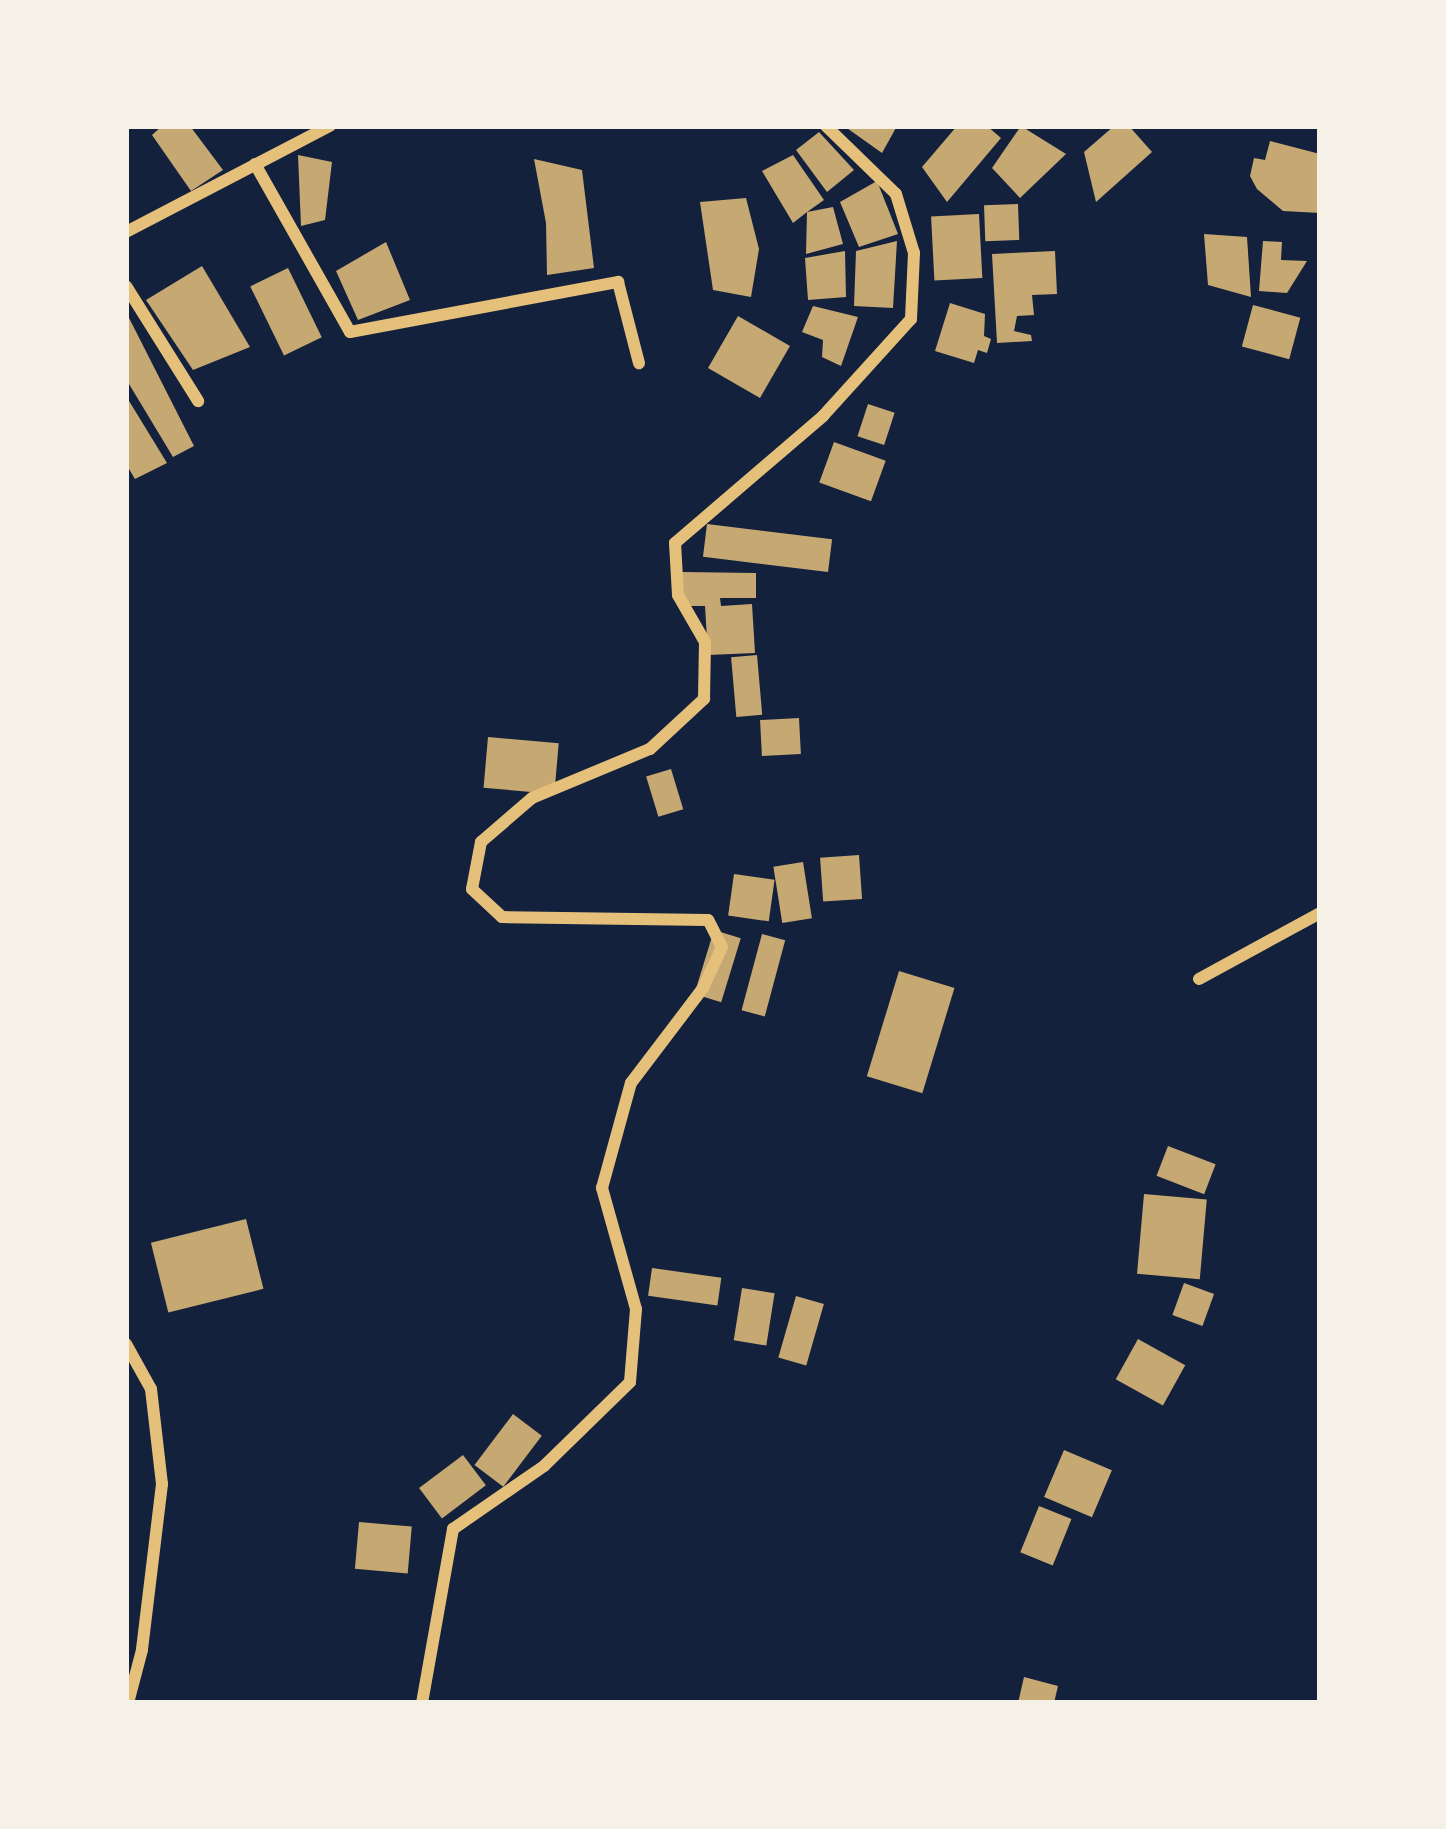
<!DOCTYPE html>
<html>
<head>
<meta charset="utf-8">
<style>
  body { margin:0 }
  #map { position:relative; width:1446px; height:1829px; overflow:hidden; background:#14213d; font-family:"Golos Text",sans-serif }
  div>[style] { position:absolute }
  .building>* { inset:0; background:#c6a872; transform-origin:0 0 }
  .minor>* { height:12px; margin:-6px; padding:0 6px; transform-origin:6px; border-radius:6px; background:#e5c07b }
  span { translate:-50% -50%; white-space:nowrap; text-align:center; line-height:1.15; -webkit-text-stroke:9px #f6f1e7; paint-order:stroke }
  .frame { position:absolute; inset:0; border:129px solid #f6f1e7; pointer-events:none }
</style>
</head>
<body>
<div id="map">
  <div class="building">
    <div style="clip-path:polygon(162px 126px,190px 126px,223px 170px,191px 191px,152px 135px)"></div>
    <div style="clip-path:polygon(844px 126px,897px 126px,882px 153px)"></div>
    <div style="clip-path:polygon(957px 126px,987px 126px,1001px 138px,947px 202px,922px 167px)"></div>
    <div style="clip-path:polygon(1021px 126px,1066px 154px,1020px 198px,992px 168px)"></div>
    <div style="clip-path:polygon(1114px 126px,1129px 126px,1152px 152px,1096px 202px,1084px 152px)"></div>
    <div style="clip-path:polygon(819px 132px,854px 170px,827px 192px,796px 150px)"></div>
    <div style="clip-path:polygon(1270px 141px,1320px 154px,1320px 213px,1283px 211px,1257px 189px,1250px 176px,1254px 158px,1265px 160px)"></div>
    <div style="clip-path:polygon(298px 155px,332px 162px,325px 220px,301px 226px)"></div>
    <div style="clip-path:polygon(793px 155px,824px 200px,807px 212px,833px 207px,843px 244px,806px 254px,807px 212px,793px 223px,762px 171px)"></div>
    <div style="clip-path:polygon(534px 159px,582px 170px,594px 268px,547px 275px,546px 223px)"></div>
    <div style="clip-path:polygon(877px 181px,898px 234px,859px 247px,840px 202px)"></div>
    <div style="clip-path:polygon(746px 198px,759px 249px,751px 297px,713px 290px,700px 202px)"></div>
    <div style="left:1018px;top:204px;width:36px;height:34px;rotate:88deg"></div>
    <div style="left:979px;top:214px;width:64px;height:48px;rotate:87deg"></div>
    <div style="clip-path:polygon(1204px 234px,1247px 237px,1251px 297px,1208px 285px)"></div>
    <div style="clip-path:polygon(897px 241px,893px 308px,854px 306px,856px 251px)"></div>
    <div style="clip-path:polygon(1263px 241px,1282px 242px,1281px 260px,1307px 261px,1287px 293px,1259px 291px)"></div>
    <div style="clip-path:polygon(386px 242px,410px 300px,358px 320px,336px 271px)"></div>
    <div style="clip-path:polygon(845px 251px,846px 297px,808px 300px,805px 258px)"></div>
    <div style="clip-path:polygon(1055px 251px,1057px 294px,1032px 295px,1034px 315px,1017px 316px,1014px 331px,1031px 335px,1032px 341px,997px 343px,992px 254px)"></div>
    <div style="clip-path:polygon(202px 266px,250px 347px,193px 370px,146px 300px)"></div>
    <div style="left:288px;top:268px;width:77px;height:42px;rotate:64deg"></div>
    <div style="clip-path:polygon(950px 303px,985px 314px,984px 336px,991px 339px,987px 353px,978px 350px,974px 363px,935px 351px)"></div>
    <div style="left:1253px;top:305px;width:49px;height:43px;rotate:15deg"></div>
    <div style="clip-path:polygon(813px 306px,858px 317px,841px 366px,822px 357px,823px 340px,802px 332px)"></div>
    <div style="clip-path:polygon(126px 312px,194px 446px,173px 457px,126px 379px)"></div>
    <div style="left:738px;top:316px;width:60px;height:60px;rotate:30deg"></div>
    <div style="clip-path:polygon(126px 396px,167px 463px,135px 479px,126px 464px)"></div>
    <div style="left:868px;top:404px;width:28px;height:34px;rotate:18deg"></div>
    <div style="left:834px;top:442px;width:55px;height:43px;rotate:20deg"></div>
    <div style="left:707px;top:524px;width:126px;height:33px;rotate:7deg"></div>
    <div style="clip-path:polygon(682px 572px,756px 573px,756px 598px,720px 598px,721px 606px,752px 604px,755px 653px,708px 655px,705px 606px,682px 606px)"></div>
    <div style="left:757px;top:655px;width:60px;height:26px;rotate:85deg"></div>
    <div style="left:799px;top:718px;width:36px;height:39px;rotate:87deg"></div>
    <div style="left:488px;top:737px;width:71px;height:51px;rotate:5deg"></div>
    <div style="left:671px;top:769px;width:42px;height:26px;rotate:73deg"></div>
    <div style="left:859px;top:855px;width:44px;height:39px;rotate:86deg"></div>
    <div style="left:803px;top:862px;width:57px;height:30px;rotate:81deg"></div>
    <div style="left:734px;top:874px;width:41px;height:42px;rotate:8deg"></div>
    <div style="left:714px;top:930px;width:28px;height:67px;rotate:17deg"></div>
    <div style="left:762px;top:934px;width:24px;height:79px;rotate:15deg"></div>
    <div style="left:899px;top:971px;width:58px;height:110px;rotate:17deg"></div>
    <div style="left:1168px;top:1146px;width:51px;height:32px;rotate:21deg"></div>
    <div style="left:1144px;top:1194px;width:63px;height:80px;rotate:5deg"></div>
    <div style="left:246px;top:1219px;width:72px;height:98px;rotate:76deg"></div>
    <div style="left:652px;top:1268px;width:70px;height:28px;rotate:8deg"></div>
    <div style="left:1184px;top:1283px;width:32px;height:34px;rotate:20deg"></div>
    <div style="left:742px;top:1288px;width:33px;height:53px;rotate:9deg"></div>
    <div style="left:796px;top:1296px;width:29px;height:64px;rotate:16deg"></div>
    <div style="left:1138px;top:1339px;width:54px;height:46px;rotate:29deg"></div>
    <div style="left:513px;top:1414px;width:36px;height:64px;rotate:37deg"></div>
    <div style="left:1064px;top:1450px;width:52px;height:51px;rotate:23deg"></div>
    <div style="left:463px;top:1455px;width:38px;height:55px;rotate:53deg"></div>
    <div style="left:1039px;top:1506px;width:35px;height:50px;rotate:22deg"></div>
    <div style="left:359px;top:1522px;width:53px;height:47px;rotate:5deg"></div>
    <div style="clip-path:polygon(1024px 1677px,1058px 1686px,1054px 1703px,1018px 1703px)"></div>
  </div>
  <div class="minor">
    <div style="left:255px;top:164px;width:193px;rotate:60.5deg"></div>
    <div style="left:350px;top:332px;width:273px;rotate:-10.6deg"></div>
    <div style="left:618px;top:282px;width:84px;rotate:75.5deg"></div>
    <div style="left:126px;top:232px;width:230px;rotate:-27.5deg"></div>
    <div style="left:126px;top:286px;width:136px;rotate:57.9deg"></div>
    <div style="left:1199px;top:979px;width:138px;rotate:-28.6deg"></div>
    <div style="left:126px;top:1344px;width:51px;rotate:60.9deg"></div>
    <div style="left:151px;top:1389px;width:96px;rotate:83.4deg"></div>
    <div style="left:162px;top:1484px;width:167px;rotate:96.9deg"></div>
    <div style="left:142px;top:1650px;width:55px;rotate:104.8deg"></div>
    <div style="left:422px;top:1703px;width:177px;rotate:-79.9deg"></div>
    <div style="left:453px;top:1529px;width:111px;rotate:-34.7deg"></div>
    <div style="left:544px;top:1466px;width:120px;rotate:-44.3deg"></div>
    <div style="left:630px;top:1382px;width:73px;rotate:-85.3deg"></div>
    <div style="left:636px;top:1309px;width:126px;rotate:-105.7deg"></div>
    <div style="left:602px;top:1188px;width:109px;rotate:-74.6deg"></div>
    <div style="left:631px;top:1083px;width:119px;rotate:-52.8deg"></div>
    <div style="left:703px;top:988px;width:45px;rotate:-65.1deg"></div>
    <div style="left:722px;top:947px;width:30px;rotate:-117deg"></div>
    <div style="left:708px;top:920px;width:206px;rotate:-179.2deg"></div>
    <div style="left:502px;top:917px;width:41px;rotate:-137deg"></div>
    <div style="left:472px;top:889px;width:48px;rotate:-79.2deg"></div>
    <div style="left:481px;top:842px;width:67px;rotate:-40.8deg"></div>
    <div style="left:532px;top:798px;width:128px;rotate:-22.6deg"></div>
    <div style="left:650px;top:749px;width:74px;rotate:-42.8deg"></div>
    <div style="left:704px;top:699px;width:57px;rotate:-89deg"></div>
    <div style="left:705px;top:642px;width:54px;rotate:-119.9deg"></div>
    <div style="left:678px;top:595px;width:52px;rotate:-93.3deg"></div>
    <div style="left:675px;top:543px;width:195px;rotate:-40.6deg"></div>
    <div style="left:823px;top:416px;width:131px;rotate:-47.8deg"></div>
    <div style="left:911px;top:319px;width:66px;rotate:-87.4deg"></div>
    <div style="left:914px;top:253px;width:62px;rotate:-107deg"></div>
    <div style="left:896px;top:194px;width:98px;rotate:-135.8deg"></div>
  </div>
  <div class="frame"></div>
</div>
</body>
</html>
